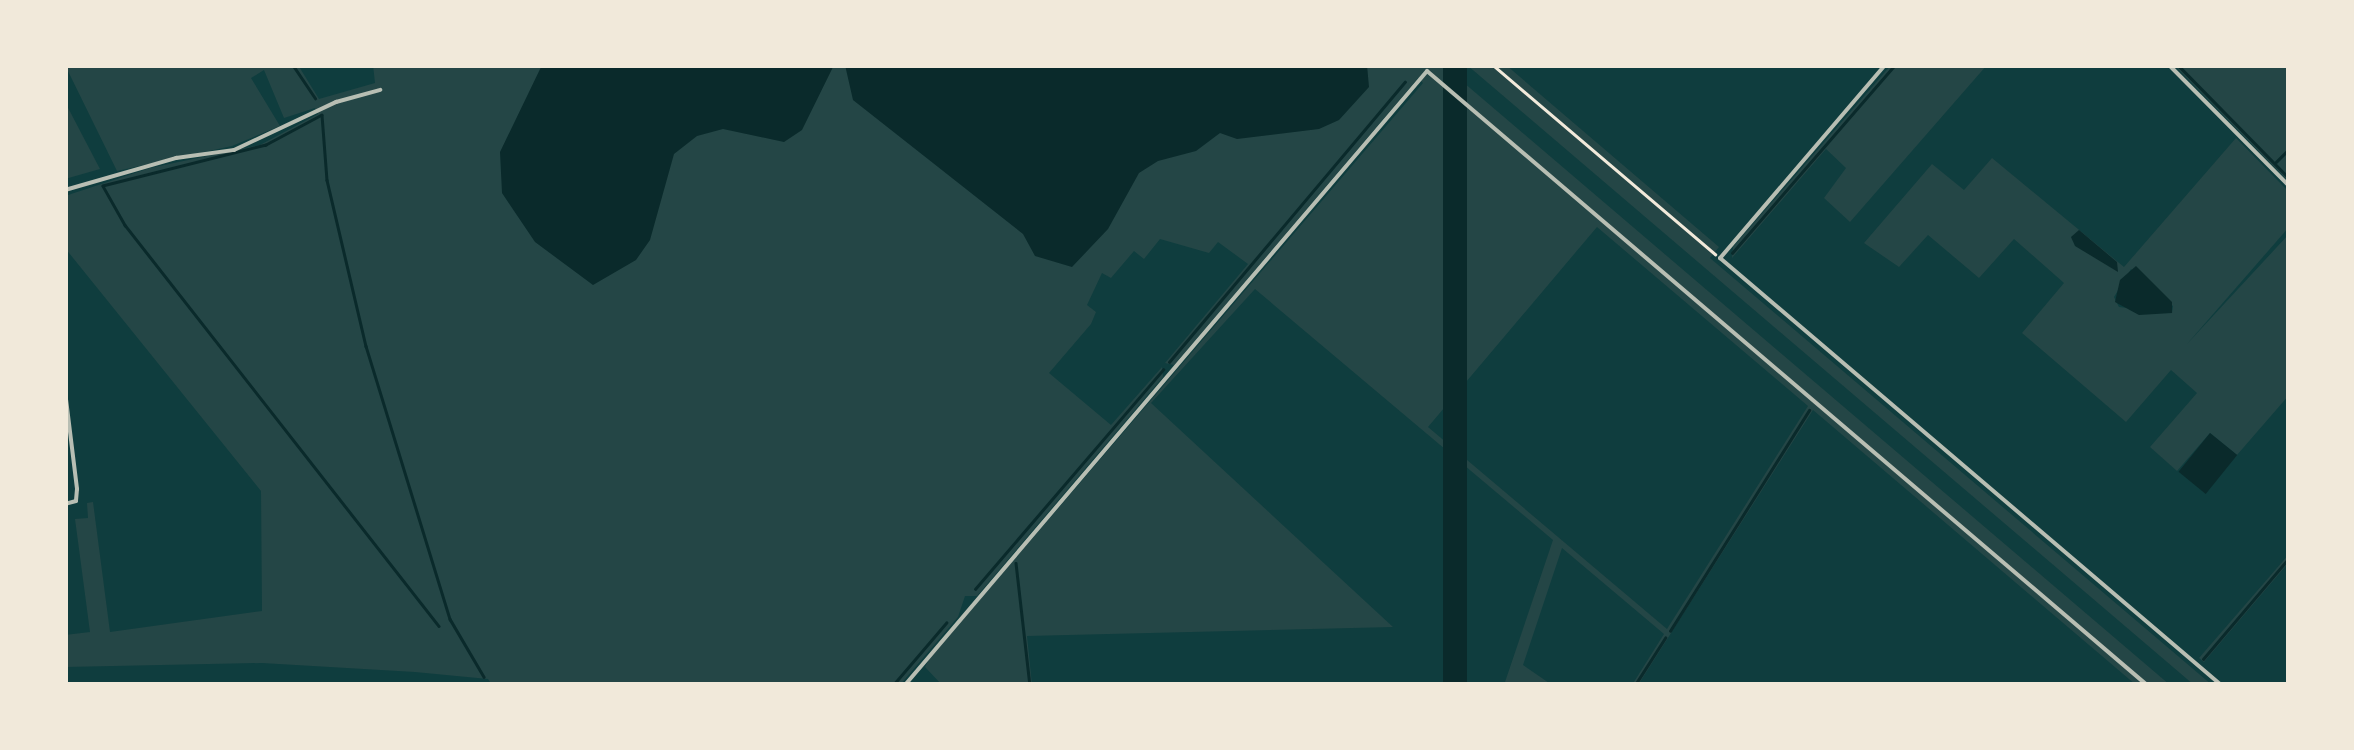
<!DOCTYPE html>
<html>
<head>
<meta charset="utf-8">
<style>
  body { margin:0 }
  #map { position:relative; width:2354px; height:750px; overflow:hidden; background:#0f3d3e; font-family:"Asap Condensed",sans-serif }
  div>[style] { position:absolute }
  .green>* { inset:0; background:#244646 }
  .water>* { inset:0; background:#0a2a2b; transform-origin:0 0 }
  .stream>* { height:2.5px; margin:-1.25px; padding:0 1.25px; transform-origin:1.25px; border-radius:1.25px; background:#0a2a2b }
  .path>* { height:2.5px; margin:-1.25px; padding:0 1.25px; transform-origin:1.25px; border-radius:1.25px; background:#f1e9da }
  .minor>* { height:4px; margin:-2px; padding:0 2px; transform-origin:2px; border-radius:2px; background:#b8beb3 }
  .tertiary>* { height:5px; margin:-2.5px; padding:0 2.5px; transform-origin:2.5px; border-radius:2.5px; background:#b8beb3 }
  span { translate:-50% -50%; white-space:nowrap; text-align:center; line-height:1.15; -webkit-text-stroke:8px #f1e9da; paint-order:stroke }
  .frame { position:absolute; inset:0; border:68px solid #f1e9da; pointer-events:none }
</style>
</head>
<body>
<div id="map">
  <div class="green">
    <div style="clip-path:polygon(evenodd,65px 65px,298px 65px,319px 99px,375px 83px,373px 65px,1443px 65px,2170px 685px,2136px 685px,1813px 410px,1638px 685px,1632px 685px,1664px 634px,1562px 548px,1523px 665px,1552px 685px,1504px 685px,1553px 540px,1255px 289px,1151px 403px,1393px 627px,1027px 636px,1032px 685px,942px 685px,925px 667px,929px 659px,1423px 83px,1418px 78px,1174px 365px,1165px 363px,1248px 264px,1218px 242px,1209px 253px,1160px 239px,1144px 259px,1134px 251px,1111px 278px,1102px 273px,1087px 305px,1096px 312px,1091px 324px,1049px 373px,1111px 425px,1162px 367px,1163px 377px,977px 596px,965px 596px,958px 617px,900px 685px,492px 685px,488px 679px,415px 672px,262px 663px,65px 667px,65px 635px,90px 632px,75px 519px,88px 518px,87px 503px,93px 502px,110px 632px,262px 611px,261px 491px,65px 248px,65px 196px,150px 168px,260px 145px,318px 114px,315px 108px,284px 118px,264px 70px,251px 78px,280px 126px,232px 146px,117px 171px,65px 65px,1597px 227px,1808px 406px,1667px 629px,1428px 427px,1597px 227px)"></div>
    <div style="clip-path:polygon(1467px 65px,1506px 65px,1719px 247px,1710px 258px,2212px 685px,2194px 685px)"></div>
    <div style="clip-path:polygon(1891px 65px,1987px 65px,1850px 222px,1824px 198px,1846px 168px,1826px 149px,1732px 258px,1733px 247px)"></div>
    <div style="clip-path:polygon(2174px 65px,2289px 65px,2289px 182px)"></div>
    <div style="clip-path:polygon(65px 102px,100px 169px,65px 179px)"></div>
    <div style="clip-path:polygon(evenodd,2236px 138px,2289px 192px,2289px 227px,2187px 344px,2289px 234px,2289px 395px,2237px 455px,2210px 433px,2177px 471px,2150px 447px,2197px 393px,2171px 370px,2126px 422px,2022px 333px,2064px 283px,2014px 239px,1979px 278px,1928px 235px,1899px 267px,1864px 243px,1932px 164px,1964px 190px,1992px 158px,2124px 267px,2236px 138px,2131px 269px,2173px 306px,2172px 313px,2119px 307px,2114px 297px,2131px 269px)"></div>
    <div style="clip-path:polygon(2289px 554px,2289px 562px,2204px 662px,2199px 658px)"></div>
  </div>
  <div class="water">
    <div style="clip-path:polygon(542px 65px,834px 65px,802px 130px,784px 142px,723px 129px,697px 136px,674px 154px,650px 240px,636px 260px,593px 285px,535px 242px,502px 193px,500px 152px)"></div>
    <div style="clip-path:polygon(845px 65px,1367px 65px,1369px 87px,1339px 120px,1319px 129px,1237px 139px,1220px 133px,1196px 151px,1158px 161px,1139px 173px,1108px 229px,1072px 267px,1035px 256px,1023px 234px,853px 100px)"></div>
    <div style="left:1443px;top:65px;width:24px;height:955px"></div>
    <div style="clip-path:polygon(2079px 230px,2117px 262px,2118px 272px,2075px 246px,2071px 237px)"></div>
    <div style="clip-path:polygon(2136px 266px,2172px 302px,2172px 313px,2139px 315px,2115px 302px,2120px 280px)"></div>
    <div style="left:2210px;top:433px;width:35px;height:50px;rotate:39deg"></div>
  </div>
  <div class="stream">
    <div style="left:293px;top:65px;width:40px;rotate:56deg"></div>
    <div style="left:2178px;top:65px;width:158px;rotate:45.5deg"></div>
    <div style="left:322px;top:115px;width:64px;rotate:151.8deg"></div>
    <div style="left:266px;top:145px;width:168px;rotate:165.9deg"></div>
    <div style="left:103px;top:186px;width:45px;rotate:60.6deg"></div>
    <div style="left:125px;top:225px;width:509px;rotate:51.94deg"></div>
    <div style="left:322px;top:115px;width:65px;rotate:85.6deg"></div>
    <div style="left:327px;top:180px;width:171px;rotate:76.8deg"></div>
    <div style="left:366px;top:346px;width:286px;rotate:72.9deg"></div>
    <div style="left:450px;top:619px;width:67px;rotate:59.6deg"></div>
    <div style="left:2276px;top:162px;width:18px;rotate:-45deg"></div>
    <div style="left:1732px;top:253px;width:249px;rotate:-49.1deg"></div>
    <div style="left:1169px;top:362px;width:366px;rotate:-49.9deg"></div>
    <div style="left:1016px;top:563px;width:123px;rotate:83.5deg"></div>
    <div style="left:975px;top:589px;width:289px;rotate:-49.4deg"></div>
    <div style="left:1670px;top:631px;width:261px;rotate:-57.8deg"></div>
    <div style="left:2203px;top:659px;width:133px;rotate:-49.6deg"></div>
    <div style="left:893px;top:685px;width:82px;rotate:-49.5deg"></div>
    <div style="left:1635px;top:685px;width:56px;rotate:-57.4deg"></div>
  </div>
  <div class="path">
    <div style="left:1493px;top:65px;width:292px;rotate:40.4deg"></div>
  </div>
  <div class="minor">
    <div style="left:1885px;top:65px;width:254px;rotate:130.5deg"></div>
    <div style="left:1720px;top:258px;width:658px;rotate:40.44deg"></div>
    <div style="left:2169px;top:65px;width:170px;rotate:45.2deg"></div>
    <div style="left:65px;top:190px;width:116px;rotate:-16.1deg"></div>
    <div style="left:176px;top:158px;width:59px;rotate:-7.9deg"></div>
    <div style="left:234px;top:150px;width:113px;rotate:-25.2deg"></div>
    <div style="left:336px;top:102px;width:46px;rotate:-15.3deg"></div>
    <div style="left:65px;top:391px;width:99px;rotate:83deg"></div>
    <div style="left:77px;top:489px;width:12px;rotate:95deg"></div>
    <div style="left:76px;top:501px;width:11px;rotate:165deg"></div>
    <div style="left:905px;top:685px;width:806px;rotate:-49.63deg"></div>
    <div style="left:1427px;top:71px;width:946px;rotate:40.46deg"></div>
  </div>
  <div class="tertiary">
    <div style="left:65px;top:684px;width:297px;rotate:0.2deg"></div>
  </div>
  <div class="frame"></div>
</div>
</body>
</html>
